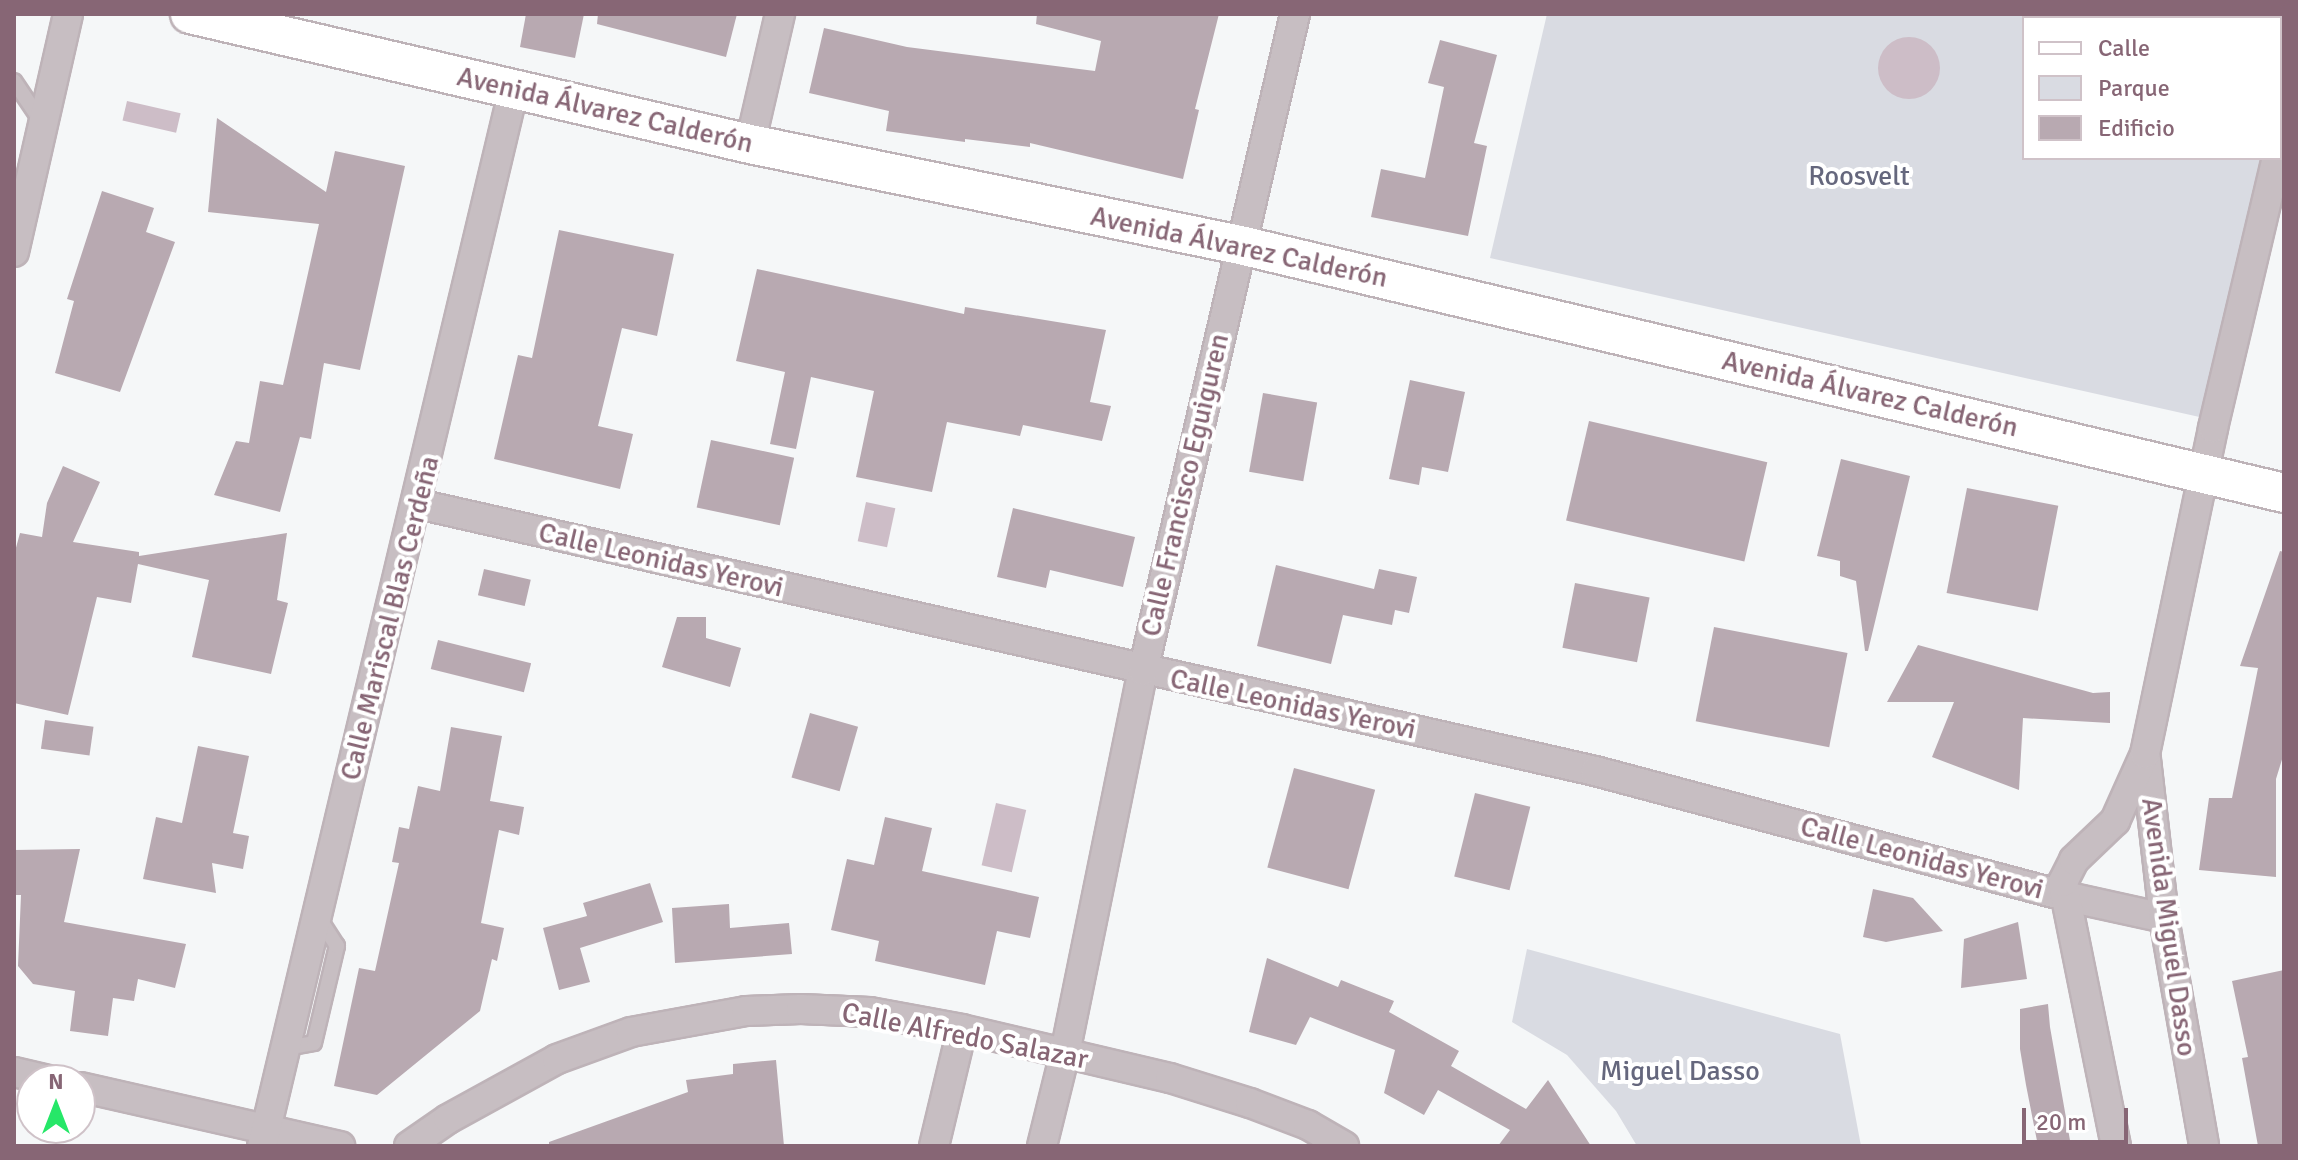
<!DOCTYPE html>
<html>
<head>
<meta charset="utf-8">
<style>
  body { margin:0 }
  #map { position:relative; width:2298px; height:1160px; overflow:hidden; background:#f5f7f8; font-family:Signika,sans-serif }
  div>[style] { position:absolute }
  .green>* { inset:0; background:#d9dbe2 }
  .water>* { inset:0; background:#cdbdc7; transform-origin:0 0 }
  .round { border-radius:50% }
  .building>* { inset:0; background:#b8a9b1; transform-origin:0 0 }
  .roads { filter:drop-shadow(2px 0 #beb3b8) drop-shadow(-2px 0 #beb3b8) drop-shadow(0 2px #beb3b8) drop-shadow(0 -2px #beb3b8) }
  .lane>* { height:14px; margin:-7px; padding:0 7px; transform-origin:7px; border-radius:7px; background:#c7bec2 }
  .street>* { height:28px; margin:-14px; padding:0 14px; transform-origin:14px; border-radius:14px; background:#c7bec2 }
  .secondary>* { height:38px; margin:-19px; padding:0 19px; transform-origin:19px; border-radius:19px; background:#fff }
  span { translate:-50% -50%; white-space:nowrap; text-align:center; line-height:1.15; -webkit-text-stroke:8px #fff; paint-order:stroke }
  .street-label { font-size:28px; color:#876675 }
  .park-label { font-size:28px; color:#65677d }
  .frame { position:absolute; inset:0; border:16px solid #876675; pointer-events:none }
  .legend { position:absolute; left:2022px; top:16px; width:260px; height:144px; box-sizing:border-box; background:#fff; border:2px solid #cfc2c8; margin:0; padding:10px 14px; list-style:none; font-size:24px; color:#876675 }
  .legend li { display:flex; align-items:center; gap:16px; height:40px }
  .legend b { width:40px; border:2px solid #cfc2c8 }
  .north { position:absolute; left:16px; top:1064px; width:80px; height:80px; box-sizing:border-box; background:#fff; border:2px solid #cfc2c8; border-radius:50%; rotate:0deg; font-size:22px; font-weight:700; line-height:32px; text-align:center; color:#876675 }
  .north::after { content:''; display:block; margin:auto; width:28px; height:36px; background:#26e768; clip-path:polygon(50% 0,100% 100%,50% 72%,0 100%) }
  .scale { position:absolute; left:2022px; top:1108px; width:106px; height:36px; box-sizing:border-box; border:4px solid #876675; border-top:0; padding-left:10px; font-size:24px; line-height:28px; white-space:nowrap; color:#876675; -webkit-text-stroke:6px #fff; paint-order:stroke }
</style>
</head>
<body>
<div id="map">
  <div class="green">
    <div style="clip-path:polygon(1547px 14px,2284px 14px,2284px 70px,2280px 87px,2280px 18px,2024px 18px,2024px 158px,2264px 158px,2204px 418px,1490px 258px)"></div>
    <div style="clip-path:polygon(1527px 949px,1840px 1034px,1861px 1146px,1637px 1146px,1616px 1111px,1567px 1055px,1512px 1022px)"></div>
  </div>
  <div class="water">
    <div class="round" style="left:1878px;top:37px;width:62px;height:62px"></div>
    <div style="left:127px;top:101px;width:55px;height:20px;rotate:13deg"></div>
    <div style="left:866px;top:502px;width:30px;height:40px;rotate:12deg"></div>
    <div style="left:996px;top:803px;width:31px;height:64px;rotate:13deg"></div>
  </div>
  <div class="building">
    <div style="clip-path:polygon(526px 14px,584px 14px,575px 58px,520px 47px)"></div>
    <div style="clip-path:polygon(598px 14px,737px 14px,726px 57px,597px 24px)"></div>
    <div style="clip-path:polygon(1037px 14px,1219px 14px,1195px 109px,1199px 110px,1183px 179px,1030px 143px,1030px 147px,965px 139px,965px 142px,886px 131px,889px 111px,809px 93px,824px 28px,907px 47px,1095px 71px,1101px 41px,1036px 24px)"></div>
    <div style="clip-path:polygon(1440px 40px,1497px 55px,1474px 143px,1487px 146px,1468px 236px,1371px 217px,1381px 169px,1425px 178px,1444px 87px,1428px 83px)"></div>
    <div style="clip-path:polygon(217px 118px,326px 192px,335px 151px,405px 166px,360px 370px,324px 363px,311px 439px,300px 437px,280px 512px,214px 495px,236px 441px,249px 443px,260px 381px,283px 385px,319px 224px,208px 212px)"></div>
    <div style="clip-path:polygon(102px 191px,154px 208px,146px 232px,175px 242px,120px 392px,55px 373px,74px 301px,67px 299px)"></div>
    <div style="clip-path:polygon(559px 230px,674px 254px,657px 336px,622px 328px,598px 426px,633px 434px,620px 489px,494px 459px,518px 355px,532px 358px)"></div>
    <div style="clip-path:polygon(757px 269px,964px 314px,965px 307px,1106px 330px,1090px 402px,1111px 406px,1102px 441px,1023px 425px,1020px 436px,947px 422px,932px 492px,856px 477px,874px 391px,811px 377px,796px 449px,770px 444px,785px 372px,736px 361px)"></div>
    <div style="clip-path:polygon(1410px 380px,1465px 392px,1448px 472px,1422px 467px,1419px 485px,1389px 479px)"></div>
    <div style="left:1263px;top:393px;width:55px;height:80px;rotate:10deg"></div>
    <div style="left:1589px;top:421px;width:183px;height:102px;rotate:13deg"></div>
    <div style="left:711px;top:440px;width:85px;height:69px;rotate:12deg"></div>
    <div style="clip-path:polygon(1841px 459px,1910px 476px,1868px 651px,1865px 651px,1856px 581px,1840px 576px,1840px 561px,1817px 556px)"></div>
    <div style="clip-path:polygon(63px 466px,100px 482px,73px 542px,139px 552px,139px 556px,287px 533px,277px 600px,288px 603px,271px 674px,192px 657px,209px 580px,138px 564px,131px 603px,97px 597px,68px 715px,14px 703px,14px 555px,20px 533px,42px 537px,47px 503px)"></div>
    <div style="left:1967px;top:488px;width:93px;height:107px;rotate:11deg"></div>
    <div style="clip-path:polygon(1013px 508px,1135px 537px,1123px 587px,1050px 570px,1046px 588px,997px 577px)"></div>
    <div style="clip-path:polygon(2280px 551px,2284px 552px,2284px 753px,2276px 779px,2276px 877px,2199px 870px,2209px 798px,2232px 798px,2258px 668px,2240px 666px)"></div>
    <div style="clip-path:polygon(1276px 565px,1374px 589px,1379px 569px,1417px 577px,1409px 613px,1395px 610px,1392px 625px,1343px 615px,1331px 664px,1257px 646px)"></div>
    <div style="left:484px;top:569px;width:48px;height:27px;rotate:13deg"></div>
    <div style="left:1575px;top:583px;width:76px;height:66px;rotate:11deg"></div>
    <div style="clip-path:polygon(677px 617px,706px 617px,706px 638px,741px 648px,730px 687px,662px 667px)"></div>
    <div style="left:1714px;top:627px;width:136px;height:96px;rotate:11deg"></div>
    <div style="left:438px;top:640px;width:96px;height:30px;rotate:14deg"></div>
    <div style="clip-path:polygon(1918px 645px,2093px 693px,2110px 692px,2110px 723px,2023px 718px,2019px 790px,1932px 757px,1954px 702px,1887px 702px)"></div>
    <div style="left:810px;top:713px;width:50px;height:67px;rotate:16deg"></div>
    <div style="left:45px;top:720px;width:49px;height:29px;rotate:8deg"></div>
    <div style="clip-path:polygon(451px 727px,502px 736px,490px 801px,524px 807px,519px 835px,499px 830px,481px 923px,504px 928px,497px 961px,492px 959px,480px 1011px,377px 1095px,334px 1086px,359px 968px,375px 971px,399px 863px,392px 862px,399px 827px,409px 829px,418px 786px,440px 791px)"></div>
    <div style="clip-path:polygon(198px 746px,249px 756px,233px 833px,249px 836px,243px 869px,212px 863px,216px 893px,143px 879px,156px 817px,182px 823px)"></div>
    <div style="left:1294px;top:768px;width:84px;height:103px;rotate:15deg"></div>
    <div style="left:1475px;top:793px;width:57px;height:86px;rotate:14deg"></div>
    <div style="clip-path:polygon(885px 817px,932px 828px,922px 871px,1039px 897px,1030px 938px,997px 931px,985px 985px,875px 961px,879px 941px,831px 930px,847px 859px,874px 865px)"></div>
    <div style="clip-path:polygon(80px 849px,64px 922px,186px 944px,175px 988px,138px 979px,134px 1001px,113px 998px,108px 1036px,70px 1031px,75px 991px,33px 984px,18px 966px,21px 895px,14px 895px,14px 850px)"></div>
    <div style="clip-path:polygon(650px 883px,663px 922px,580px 948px,590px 982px,559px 990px,543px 928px,587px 916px,583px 903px)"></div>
    <div style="clip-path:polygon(1873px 889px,1913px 898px,1943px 931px,1886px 942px,1863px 937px)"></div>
    <div style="clip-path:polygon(729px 904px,730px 928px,789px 923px,792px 954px,675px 963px,672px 908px)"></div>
    <div style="clip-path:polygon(2018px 922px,2027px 979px,1961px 988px,1964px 939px)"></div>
    <div style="clip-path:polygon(1267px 958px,1338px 987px,1341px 980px,1394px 1001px,1389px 1012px,1459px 1051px,1451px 1066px,1526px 1109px,1548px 1080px,1591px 1146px,1498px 1146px,1510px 1130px,1438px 1090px,1424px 1115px,1384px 1093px,1395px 1050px,1310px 1017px,1296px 1045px,1249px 1032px)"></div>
    <div style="clip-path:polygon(2284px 970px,2284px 1146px,2258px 1146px,2242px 1058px,2248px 1057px,2232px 981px)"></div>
    <div style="clip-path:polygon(2048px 1004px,2050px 1027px,2071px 1146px,2038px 1146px,2026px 1085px,2020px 1049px,2020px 1009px)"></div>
    <div style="clip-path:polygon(776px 1060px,784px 1146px,549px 1146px,549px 1142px,688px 1092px,686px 1080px,733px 1074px,733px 1064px)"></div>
  </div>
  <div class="roads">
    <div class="lane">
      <div style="left:14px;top:81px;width:52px;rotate:56deg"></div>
      <div style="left:286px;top:1048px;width:28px;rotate:-10deg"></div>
      <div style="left:314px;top:1043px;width:100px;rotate:-76.7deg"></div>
      <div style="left:337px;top:946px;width:35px;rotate:-123deg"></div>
    </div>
    <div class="street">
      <div style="left:750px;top:144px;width:133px;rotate:-77deg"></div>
      <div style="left:2280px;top:145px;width:17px;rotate:-77deg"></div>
      <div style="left:14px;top:252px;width:244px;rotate:-77.2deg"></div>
      <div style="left:418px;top:504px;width:1207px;rotate:12.78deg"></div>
      <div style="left:1595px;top:771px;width:485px;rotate:14.9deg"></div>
      <div style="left:2064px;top:896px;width:102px;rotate:12.4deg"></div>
      <div style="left:2146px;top:759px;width:160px;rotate:83.5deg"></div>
      <div style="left:2164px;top:918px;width:231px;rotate:80deg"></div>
      <div style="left:14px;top:1072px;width:36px;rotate:13deg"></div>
      <div style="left:80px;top:1087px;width:267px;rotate:12.8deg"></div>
      <div style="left:262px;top:1146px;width:1088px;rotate:-76.6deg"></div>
      <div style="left:409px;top:1146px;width:47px;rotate:-34.7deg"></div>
      <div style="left:448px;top:1119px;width:124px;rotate:-28.8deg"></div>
      <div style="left:557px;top:1059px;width:79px;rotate:-20deg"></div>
      <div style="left:631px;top:1032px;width:117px;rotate:-10.3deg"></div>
      <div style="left:746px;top:1011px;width:55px;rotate:-2.1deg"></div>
      <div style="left:801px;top:1009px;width:69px;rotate:2.5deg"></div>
      <div style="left:870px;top:1012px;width:94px;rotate:10.5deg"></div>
      <div style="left:962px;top:1029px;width:214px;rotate:13.3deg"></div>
      <div style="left:1170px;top:1078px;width:84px;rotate:17.4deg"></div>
      <div style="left:1250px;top:1103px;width:62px;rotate:20.8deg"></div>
      <div style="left:1308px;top:1125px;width:42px;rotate:30.3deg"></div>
      <div style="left:934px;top:1146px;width:120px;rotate:-76.5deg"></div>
      <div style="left:1042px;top:1146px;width:96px;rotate:-76.1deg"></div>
      <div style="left:1065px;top:1053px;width:390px;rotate:-78.5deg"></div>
      <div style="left:1143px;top:671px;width:674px;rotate:-76.97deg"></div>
      <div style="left:2116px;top:1146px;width:269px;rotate:-101.4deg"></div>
      <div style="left:2063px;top:882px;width:25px;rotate:-63deg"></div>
      <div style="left:2074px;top:860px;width:57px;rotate:-43.6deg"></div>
      <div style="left:2115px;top:821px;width:73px;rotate:-65.9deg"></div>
      <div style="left:2145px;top:754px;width:333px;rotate:-78.2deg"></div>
      <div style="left:2213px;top:428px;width:277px;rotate:-76.7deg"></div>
    </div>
    <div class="secondary">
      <div style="left:190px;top:14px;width:575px;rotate:13.07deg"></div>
      <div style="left:750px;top:144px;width:500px;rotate:11.65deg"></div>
      <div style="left:1240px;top:245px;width:1073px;rotate:13.36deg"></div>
    </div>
  </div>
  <div class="street-label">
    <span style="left:605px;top:110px;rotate:13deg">Avenida Álvarez Calderón</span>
    <span style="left:1239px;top:247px;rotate:12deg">Avenida Álvarez Calderón</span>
    <span style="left:1870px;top:394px;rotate:13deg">Avenida Álvarez Calderón</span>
    <span style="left:1185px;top:485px;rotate:-77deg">Calle Francisco Eguiguren</span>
    <span style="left:661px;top:560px;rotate:13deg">Calle Leonidas Yerovi</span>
    <span style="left:390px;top:618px;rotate:-76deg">Calle Mariscal Blas Cerdeña</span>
    <span style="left:1293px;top:704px;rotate:12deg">Calle Leonidas Yerovi</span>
    <span style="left:1922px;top:858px;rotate:15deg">Calle Leonidas Yerovi</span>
    <span style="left:2169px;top:927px;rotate:82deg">Avenida Miguel Dasso</span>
    <span style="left:965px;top:1036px;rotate:11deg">Calle Alfredo Salazar</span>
  </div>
  <div class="park-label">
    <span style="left:1859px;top:176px">Roosvelt</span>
    <span style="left:1680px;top:1071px">Miguel Dasso</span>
  </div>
  <div class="frame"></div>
  <ul class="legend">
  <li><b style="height:10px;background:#fff"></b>Calle</li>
  <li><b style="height:22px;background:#d9dbe2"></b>Parque</li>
  <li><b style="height:22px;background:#b8a9b1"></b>Edificio</li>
  </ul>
  <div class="north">N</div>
  <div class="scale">20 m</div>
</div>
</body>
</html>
